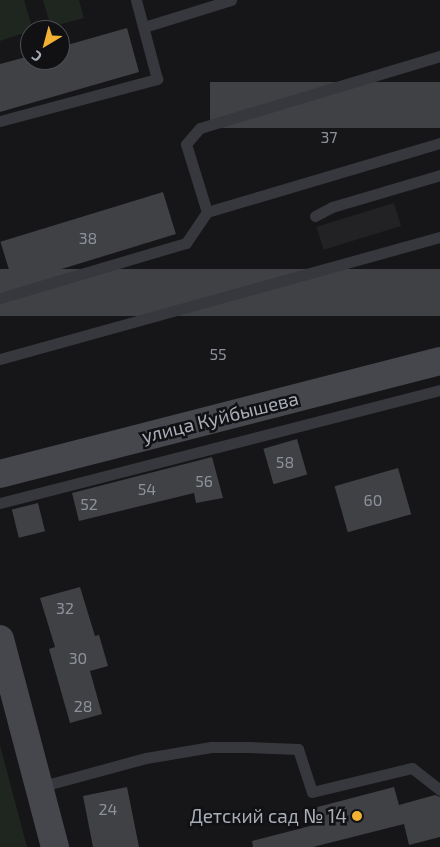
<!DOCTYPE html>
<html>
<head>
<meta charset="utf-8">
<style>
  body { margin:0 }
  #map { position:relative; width:440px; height:847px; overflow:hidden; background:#161618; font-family:"Exo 2",sans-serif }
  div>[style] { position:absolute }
  .built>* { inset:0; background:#222225; transform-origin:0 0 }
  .green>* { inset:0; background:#1e261f }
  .building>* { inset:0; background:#404145; transform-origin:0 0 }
  .lane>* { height:11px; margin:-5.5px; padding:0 5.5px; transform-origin:5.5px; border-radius:5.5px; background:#37383d }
  .secondary>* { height:28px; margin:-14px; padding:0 14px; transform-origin:14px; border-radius:14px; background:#45474d }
  .dots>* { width:14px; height:14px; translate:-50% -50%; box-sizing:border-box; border:2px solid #111113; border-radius:50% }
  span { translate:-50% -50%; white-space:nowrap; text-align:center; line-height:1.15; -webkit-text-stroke:5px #111113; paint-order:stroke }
  .number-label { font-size:16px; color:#8e929b }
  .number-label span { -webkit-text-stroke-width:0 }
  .street-label { font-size:19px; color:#a8adb8 }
  .poi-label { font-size:19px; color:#a8adb8 }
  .right { translate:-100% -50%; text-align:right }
  .north { position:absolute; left:20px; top:20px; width:50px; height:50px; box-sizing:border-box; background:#111113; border:1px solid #4d4f55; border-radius:50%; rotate:217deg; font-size:14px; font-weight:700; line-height:20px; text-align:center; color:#a8adb8 }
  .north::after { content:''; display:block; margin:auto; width:18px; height:22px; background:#f2b134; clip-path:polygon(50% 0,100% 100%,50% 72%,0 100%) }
</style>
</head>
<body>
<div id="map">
  <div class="built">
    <div style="left:394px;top:203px;width:24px;height:81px;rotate:73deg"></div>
  </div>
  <div class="green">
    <div style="clip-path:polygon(0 0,24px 0,33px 30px,0 41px)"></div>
    <div style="clip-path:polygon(43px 0,79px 0,84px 18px,51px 27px)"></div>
    <div style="clip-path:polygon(0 745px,27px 847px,0 847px)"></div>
  </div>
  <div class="building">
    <div style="clip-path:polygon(127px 28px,139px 72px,0 112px,0 64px,30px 56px,30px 60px,60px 60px,60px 47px)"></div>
    <div style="left:440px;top:82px;width:46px;height:230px;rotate:90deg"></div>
    <div style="left:163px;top:192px;width:44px;height:170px;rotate:73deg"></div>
    <div style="left:440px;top:269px;width:47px;height:457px;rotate:90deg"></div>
    <div style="left:297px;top:439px;width:37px;height:35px;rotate:74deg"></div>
    <div style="clip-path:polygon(212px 457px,223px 498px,196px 503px,194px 493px,79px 521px,72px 493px)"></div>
    <div style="left:398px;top:468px;width:48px;height:66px;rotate:74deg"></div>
    <div style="left:38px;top:503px;width:29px;height:27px;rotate:76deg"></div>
    <div style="clip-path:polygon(80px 587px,95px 636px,99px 635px,108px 666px,90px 671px,102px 714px,70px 723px,49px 649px,55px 647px,40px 598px)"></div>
    <div style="clip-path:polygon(127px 787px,139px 847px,93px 847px,83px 796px)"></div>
    <div style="clip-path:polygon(394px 787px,399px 805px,435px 795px,440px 797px,440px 837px,409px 845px,404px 824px,313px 847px,253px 847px,252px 841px,314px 825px,310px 809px)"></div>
  </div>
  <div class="lane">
    <div style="left:144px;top:27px;width:91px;rotate:-17.2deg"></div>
    <div style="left:0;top:121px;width:163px;rotate:-15deg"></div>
    <div style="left:157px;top:79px;width:82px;rotate:-104.9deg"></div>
    <div style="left:207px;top:212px;width:71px;rotate:-107.2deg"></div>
    <div style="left:186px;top:144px;width:21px;rotate:-49deg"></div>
    <div style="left:200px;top:128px;width:251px;rotate:-16.7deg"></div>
    <div style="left:315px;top:216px;width:19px;rotate:-28deg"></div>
    <div style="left:332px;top:207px;width:113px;rotate:-16.5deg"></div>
    <div style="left:0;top:298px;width:194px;rotate:-16.5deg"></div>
    <div style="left:186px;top:243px;width:37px;rotate:-56deg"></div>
    <div style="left:207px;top:212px;width:243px;rotate:-16.5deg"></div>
    <div style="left:0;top:359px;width:457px;rotate:-15.5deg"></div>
    <div style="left:0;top:503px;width:454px;rotate:-14.4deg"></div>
    <div style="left:39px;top:787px;width:111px;rotate:-15.2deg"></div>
    <div style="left:146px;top:758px;width:66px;rotate:-9.6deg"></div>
    <div style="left:211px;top:747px;width:38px"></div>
    <div style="left:249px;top:747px;width:49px;rotate:2.3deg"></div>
    <div style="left:298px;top:749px;width:45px;rotate:72deg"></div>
    <div style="left:312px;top:792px;width:103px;rotate:-13.5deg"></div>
    <div style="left:412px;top:768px;width:36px;rotate:38deg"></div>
  </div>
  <div class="secondary">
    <div style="left:0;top:474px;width:454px;rotate:-14.4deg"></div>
    <div style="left:0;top:639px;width:215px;rotate:75.2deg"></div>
  </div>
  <div class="dots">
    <div style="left:357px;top:816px;background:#f2b134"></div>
  </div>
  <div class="number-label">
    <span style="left:329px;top:137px">37</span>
    <span style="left:88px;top:238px">38</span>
    <span style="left:218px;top:354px">55</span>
    <span style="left:285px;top:462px">58</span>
    <span style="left:204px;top:481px">56</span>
    <span style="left:147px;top:489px">54</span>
    <span style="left:373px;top:500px">60</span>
    <span style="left:89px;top:504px">52</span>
    <span style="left:65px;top:608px">32</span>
    <span style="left:78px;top:658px">30</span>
    <span style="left:83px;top:706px">28</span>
    <span style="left:108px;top:809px">24</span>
  </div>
  <div class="street-label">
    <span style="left:220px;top:417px;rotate:-14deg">улица Куйбышева</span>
  </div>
  <div class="poi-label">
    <span class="right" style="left:347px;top:816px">Детский сад № 14</span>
  </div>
  <div class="north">С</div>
</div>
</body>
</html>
